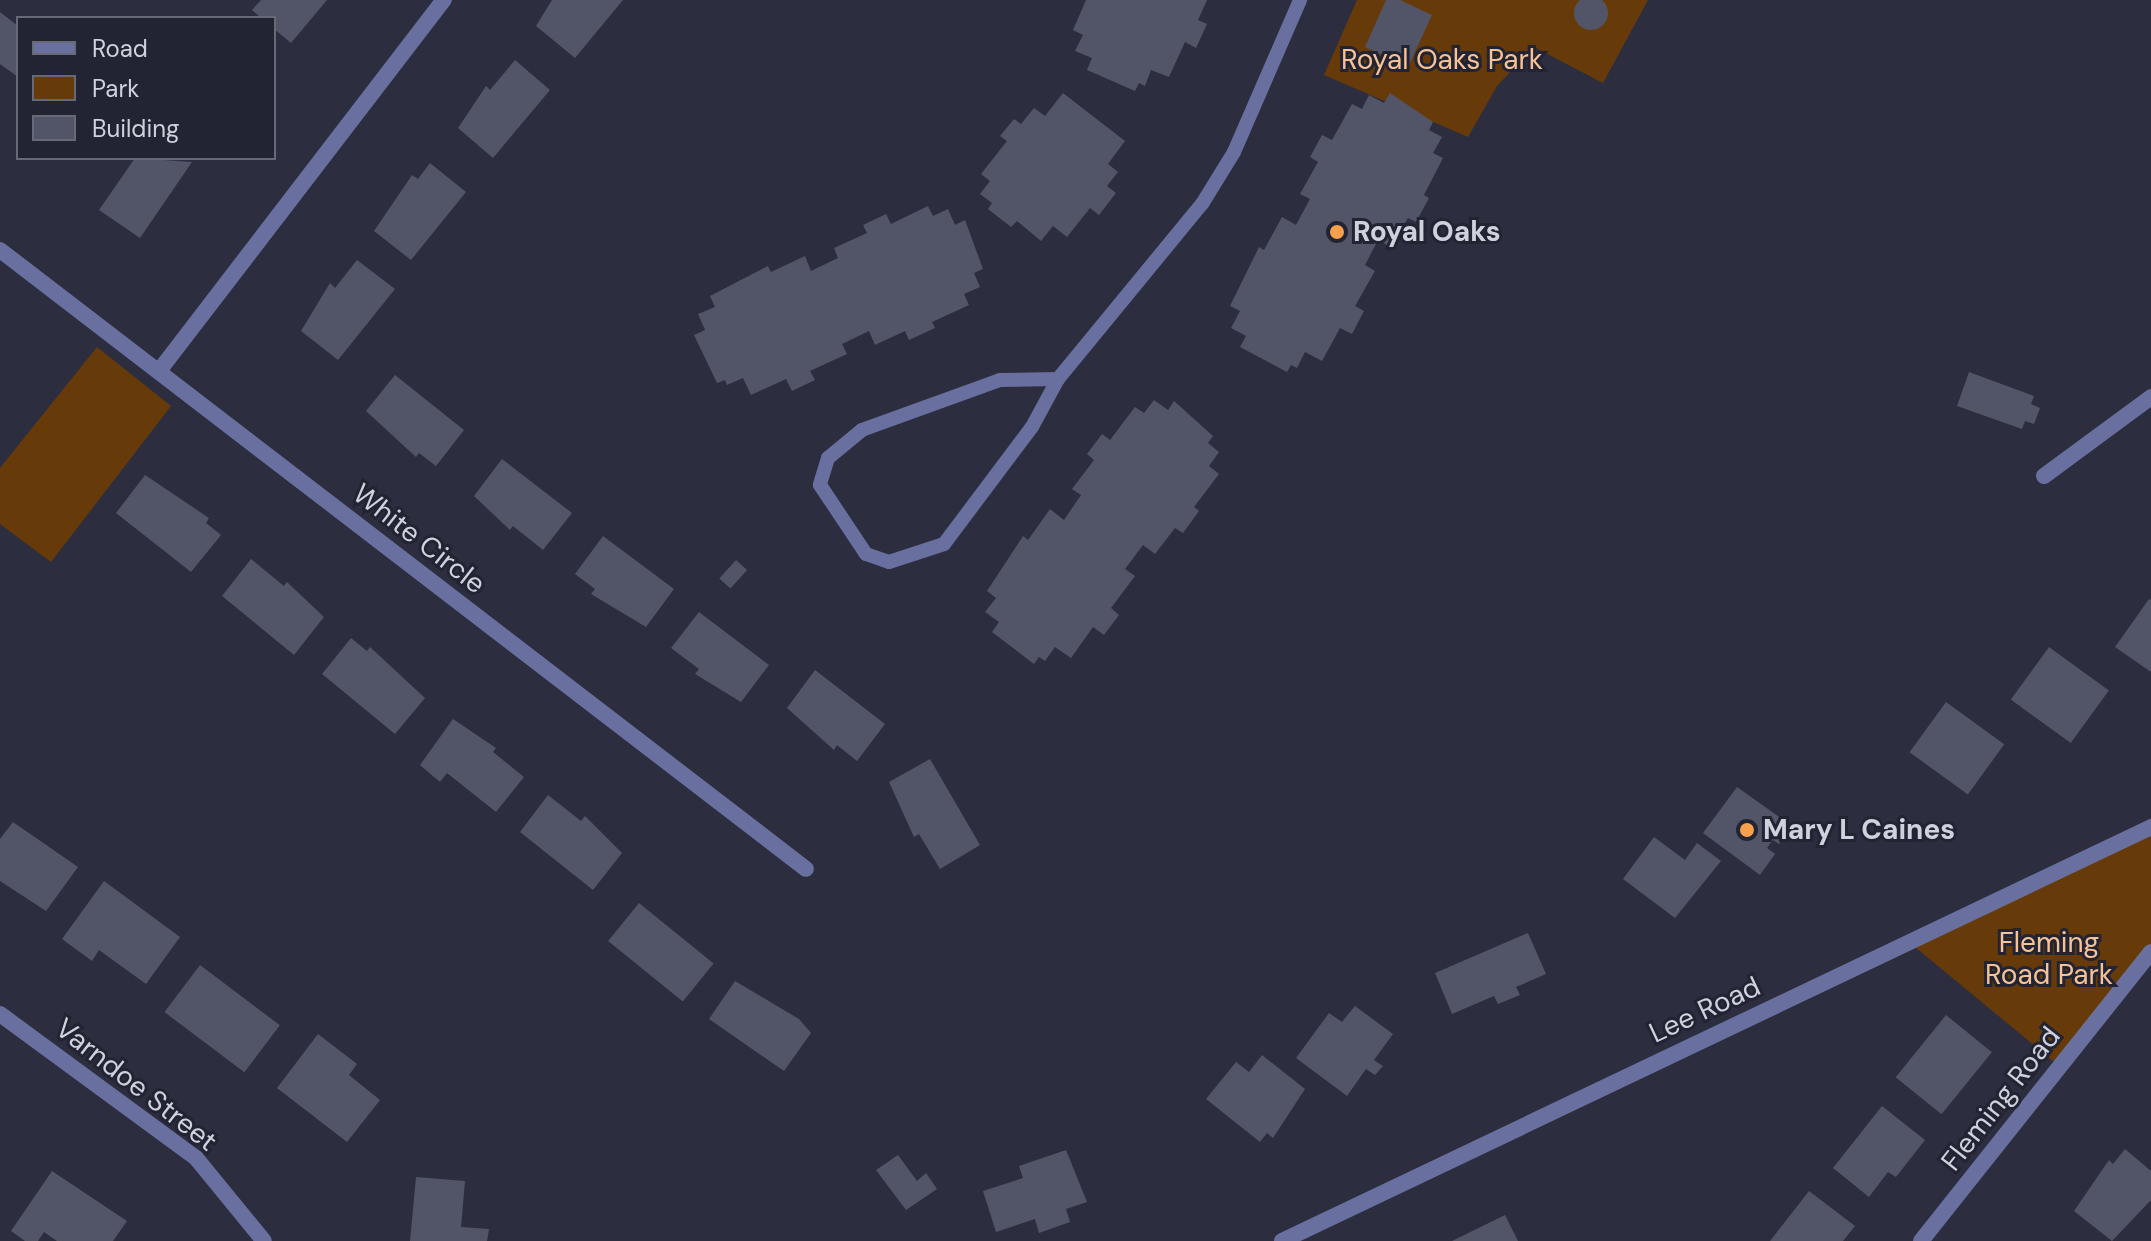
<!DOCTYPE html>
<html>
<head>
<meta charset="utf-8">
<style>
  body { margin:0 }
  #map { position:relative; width:2151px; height:1241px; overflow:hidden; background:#2c2e3f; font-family:"DM Sans",sans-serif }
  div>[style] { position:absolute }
  .green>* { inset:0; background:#673a09 }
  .building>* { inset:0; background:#525567; transform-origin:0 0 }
  .round { border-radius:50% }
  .lane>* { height:14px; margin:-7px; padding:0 7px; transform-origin:7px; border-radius:7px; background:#6970a0 }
  .street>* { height:16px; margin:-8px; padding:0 8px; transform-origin:8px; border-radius:8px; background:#6970a0 }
  .dots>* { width:22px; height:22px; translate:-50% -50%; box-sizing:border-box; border:4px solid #222434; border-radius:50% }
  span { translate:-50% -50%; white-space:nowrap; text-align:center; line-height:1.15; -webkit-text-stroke:6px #222434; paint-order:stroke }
  .park-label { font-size:28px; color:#f6c296 }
  .poi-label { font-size:28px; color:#cfd1dc; font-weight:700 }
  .left { translate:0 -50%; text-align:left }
  .street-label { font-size:28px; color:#cfd1dc }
  .legend { position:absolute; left:16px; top:16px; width:260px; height:144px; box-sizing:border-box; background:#222434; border:2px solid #676977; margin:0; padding:10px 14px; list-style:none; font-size:24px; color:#cfd1dc }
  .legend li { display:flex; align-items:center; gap:16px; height:40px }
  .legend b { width:40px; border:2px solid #676977 }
</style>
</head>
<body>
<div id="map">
  <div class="green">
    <div style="clip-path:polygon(1357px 0,1648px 0,1603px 83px,1534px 47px,1497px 86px,1468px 137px,1324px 75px)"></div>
    <div style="clip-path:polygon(97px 347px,171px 406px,51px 562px,0 524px,0 468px)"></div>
    <div style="clip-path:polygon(2151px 829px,2151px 952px,2059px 1066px,1909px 942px)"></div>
  </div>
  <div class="building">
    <div class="round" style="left:1574px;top:-4px;width:34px;height:34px"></div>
    <div style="clip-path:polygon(261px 0,327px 0,291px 43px,274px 29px,274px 18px,261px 18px,252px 10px)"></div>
    <div style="clip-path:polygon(552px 0,623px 0,575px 58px,536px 26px)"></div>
    <div style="clip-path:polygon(1086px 0,1207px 0,1198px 20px,1207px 24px,1196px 48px,1185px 42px,1169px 77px,1151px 70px,1145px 86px,1139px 83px,1135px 91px,1087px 70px,1092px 58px,1075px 51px,1083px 35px,1073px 30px)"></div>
    <div style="clip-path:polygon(1386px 0,1400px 0,1432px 15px,1408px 67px,1365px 47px)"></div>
    <div style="clip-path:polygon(0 12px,18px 26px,18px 77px,0 64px)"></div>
    <div style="clip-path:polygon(515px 60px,550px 90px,493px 158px,458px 128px,486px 86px,490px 90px)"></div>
    <div style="clip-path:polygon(1063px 93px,1125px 141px,1108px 164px,1118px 172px,1107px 186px,1116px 193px,1099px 215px,1090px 208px,1067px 237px,1053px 226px,1041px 241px,1017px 221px,1011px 227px,988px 209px,992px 203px,980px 194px,990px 181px,981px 174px,1007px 141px,1000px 136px,1014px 119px,1021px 124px,1034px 108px,1045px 116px)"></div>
    <div style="clip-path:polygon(1390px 93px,1433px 122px,1429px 130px,1442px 137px,1433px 153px,1443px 158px,1424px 195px,1429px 198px,1416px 222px,1408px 218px,1391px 247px,1378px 240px,1365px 265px,1375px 271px,1355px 306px,1364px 311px,1352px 334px,1340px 328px,1322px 361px,1305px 352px,1297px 368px,1291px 365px,1287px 372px,1240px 347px,1246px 336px,1231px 328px,1240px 311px,1230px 306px,1259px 247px,1264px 250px,1282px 217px,1296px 225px,1310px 199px,1300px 194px,1318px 162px,1310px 157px,1322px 135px,1332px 140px,1352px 104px,1362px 109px,1369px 95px,1384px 103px)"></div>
    <div style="clip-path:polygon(135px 158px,192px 162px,140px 238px,99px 210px)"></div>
    <div style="clip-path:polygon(430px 163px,466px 192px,411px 260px,374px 231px,412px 175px,418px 179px)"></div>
    <div style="clip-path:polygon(928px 206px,933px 216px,948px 209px,955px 225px,965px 220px,983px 269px,974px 273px,980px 287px,964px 294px,969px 305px,932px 322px,935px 328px,909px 340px,905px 331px,875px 345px,869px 331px,842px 344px,847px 354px,810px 371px,815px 380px,792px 391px,786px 379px,751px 395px,743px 378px,727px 385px,725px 380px,717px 383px,694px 335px,705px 330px,698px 314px,715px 307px,710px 296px,768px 266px,771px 272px,805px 256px,811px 271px,838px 258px,834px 248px,867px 233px,863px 225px,886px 214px,891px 224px)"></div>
    <div style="clip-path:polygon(357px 260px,395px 289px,338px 360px,301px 331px,330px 283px,335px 288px)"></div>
    <div style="clip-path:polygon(1969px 372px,2034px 396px,2031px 404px,2040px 408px,2034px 424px,2025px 421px,2022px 429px,1957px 406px)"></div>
    <div style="clip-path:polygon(395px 375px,464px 430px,436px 466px,419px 453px,416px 457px,366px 411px)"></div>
    <div style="clip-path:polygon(1154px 400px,1168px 410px,1174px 401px,1213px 436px,1208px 443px,1219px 452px,1209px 466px,1219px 474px,1194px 507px,1199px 511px,1183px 533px,1175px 528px,1155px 554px,1143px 545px,1125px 569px,1135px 576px,1111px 608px,1119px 615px,1104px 635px,1093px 627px,1071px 658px,1055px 647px,1045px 661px,1039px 657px,1034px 664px,992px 632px,999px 622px,985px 612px,996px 598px,987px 591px,1023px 536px,1028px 540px,1050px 509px,1064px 520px,1081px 495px,1072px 489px,1094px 460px,1087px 454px,1102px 434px,1110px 440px,1135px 407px,1144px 413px)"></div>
    <div style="clip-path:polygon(502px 459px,572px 513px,543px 550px,513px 526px,510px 530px,474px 496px)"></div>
    <div style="clip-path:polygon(145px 475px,209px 518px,206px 523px,221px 535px,191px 572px,116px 513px)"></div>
    <div style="clip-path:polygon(603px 536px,674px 589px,646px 627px,591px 594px,595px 589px,575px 574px)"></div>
    <div style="clip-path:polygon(251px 559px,284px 586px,287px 582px,324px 617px,294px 655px,222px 596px)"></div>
    <div style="left:736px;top:560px;width:15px;height:25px;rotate:42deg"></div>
    <div style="clip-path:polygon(2149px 599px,2151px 600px,2151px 672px,2115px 647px)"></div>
    <div style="clip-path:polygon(699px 612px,769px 665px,741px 702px,695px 674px,699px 669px,671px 648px)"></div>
    <div style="clip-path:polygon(351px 638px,367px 651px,370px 647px,425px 698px,395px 734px,322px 674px)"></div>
    <div style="left:2049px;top:647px;width:74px;height:65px;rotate:36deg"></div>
    <div style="clip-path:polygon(815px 670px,885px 724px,857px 761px,837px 745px,834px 750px,787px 708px)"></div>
    <div style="left:1946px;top:702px;width:72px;height:62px;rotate:36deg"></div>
    <div style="clip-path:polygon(453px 719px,496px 748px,493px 752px,524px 777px,496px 812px,447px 773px,440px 782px,420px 765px)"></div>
    <div style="clip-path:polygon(930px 759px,980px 845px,940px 869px,919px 834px,914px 837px,889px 782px)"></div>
    <div style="clip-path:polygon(1737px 787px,1792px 826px,1779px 844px,1773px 840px,1767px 848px,1775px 854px,1760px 875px,1703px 833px)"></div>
    <div style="clip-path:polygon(548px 795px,581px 821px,585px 816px,622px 853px,593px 890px,520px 832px)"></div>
    <div style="clip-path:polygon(13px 822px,78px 867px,46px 911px,0 881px,0 839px)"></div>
    <div style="clip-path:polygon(1654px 837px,1685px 860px,1697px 843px,1721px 861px,1675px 918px,1623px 879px)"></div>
    <div style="clip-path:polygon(104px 881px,180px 937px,146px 984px,99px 950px,92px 961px,62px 939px)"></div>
    <div style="left:639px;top:903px;width:96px;height:49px;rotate:39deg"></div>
    <div style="clip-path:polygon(1528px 933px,1546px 974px,1516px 987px,1520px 995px,1498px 1004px,1494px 996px,1452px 1014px,1435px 973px)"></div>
    <div style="left:200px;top:965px;width:100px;height:59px;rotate:37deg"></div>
    <div style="clip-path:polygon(735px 981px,799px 1019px,811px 1033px,784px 1071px,709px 1019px)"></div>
    <div style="clip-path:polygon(1355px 1006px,1393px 1034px,1374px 1060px,1383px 1066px,1375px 1075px,1366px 1069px,1347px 1096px,1296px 1058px,1329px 1013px,1342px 1022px)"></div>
    <div style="left:1946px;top:1015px;width:59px;height:80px;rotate:39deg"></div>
    <div style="clip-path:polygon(318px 1034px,357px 1064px,349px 1075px,380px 1100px,347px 1142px,277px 1088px)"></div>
    <div style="clip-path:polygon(1262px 1055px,1305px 1089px,1273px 1138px,1267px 1133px,1260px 1142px,1206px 1099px,1236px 1062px,1249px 1072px)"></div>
    <div style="clip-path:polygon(1882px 1106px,1925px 1140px,1896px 1177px,1888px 1172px,1869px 1197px,1833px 1168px)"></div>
    <div style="clip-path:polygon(2125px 1149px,2151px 1171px,2151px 1200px,2112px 1241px,2074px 1211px,2109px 1160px,2113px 1164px)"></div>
    <div style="clip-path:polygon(1066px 1150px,1087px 1202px,1066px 1209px,1070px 1222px,1039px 1233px,1035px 1219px,996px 1232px,983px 1191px,1023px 1178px,1019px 1166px)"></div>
    <div style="clip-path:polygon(898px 1155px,917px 1181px,926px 1173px,937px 1189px,906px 1210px,876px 1170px)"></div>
    <div style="clip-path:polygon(52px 1171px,127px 1221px,113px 1241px,57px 1241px,44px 1232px,38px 1241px,25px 1241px,11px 1231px)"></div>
    <div style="clip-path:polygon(416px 1177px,465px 1181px,461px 1227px,489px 1229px,487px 1241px,410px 1241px)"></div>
    <div style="clip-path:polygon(1809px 1191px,1855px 1226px,1843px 1241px,1770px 1241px)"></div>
    <div style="clip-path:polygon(1505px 1215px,1518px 1241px,1452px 1241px)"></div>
  </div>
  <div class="lane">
    <div style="left:1058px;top:379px;width:58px;rotate:179deg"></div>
    <div style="left:1000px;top:380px;width:147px;rotate:160.1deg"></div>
    <div style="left:862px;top:430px;width:44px;rotate:140.5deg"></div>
    <div style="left:828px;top:458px;width:28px;rotate:107deg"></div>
    <div style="left:820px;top:485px;width:83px;rotate:56.3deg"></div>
    <div style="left:866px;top:554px;width:24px;rotate:19deg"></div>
    <div style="left:889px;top:562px;width:58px;rotate:-18.1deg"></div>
    <div style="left:944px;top:544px;width:146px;rotate:-53.1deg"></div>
    <div style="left:1032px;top:427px;width:55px;rotate:-61.6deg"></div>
    <div style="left:1058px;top:379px;width:227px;rotate:-50.6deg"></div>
    <div style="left:1202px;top:204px;width:61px;rotate:-58.4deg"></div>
    <div style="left:1234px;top:152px;width:166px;rotate:-66.5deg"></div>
  </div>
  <div class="street">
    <div style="left:0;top:250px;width:1016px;rotate:37.52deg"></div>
    <div style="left:159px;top:371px;width:468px;rotate:-52.5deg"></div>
    <div style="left:2044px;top:476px;width:133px;rotate:-36.4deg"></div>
    <div style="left:0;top:1014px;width:243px;rotate:36.3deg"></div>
    <div style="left:196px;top:1158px;width:107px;rotate:50.7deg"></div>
    <div style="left:1282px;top:1241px;width:963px;rotate:-25.47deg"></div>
    <div style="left:1921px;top:1241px;width:369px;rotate:-51.5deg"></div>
  </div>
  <div class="dots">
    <div style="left:1337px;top:232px;background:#f9a04c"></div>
    <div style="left:1747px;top:830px;background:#f9a04c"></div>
  </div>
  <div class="park-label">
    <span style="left:1442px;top:60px">Royal Oaks Park</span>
    <span style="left:2049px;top:959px">Fleming<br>Road Park</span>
  </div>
  <div class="poi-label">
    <span class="left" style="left:1353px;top:232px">Royal Oaks</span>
    <span class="left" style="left:1763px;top:830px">Mary L Caines</span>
  </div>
  <div class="street-label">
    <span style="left:419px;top:539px;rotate:38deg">White Circle</span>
    <span style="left:1705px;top:1010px;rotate:-25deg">Lee Road</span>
    <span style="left:136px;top:1085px;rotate:38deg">Varndoe Street</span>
    <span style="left:2001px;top:1099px;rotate:-52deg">Fleming Road</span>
  </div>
  <ul class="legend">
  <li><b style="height:10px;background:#6970a0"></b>Road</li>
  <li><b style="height:22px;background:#673a09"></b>Park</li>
  <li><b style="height:22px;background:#525567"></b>Building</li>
  </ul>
</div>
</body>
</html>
